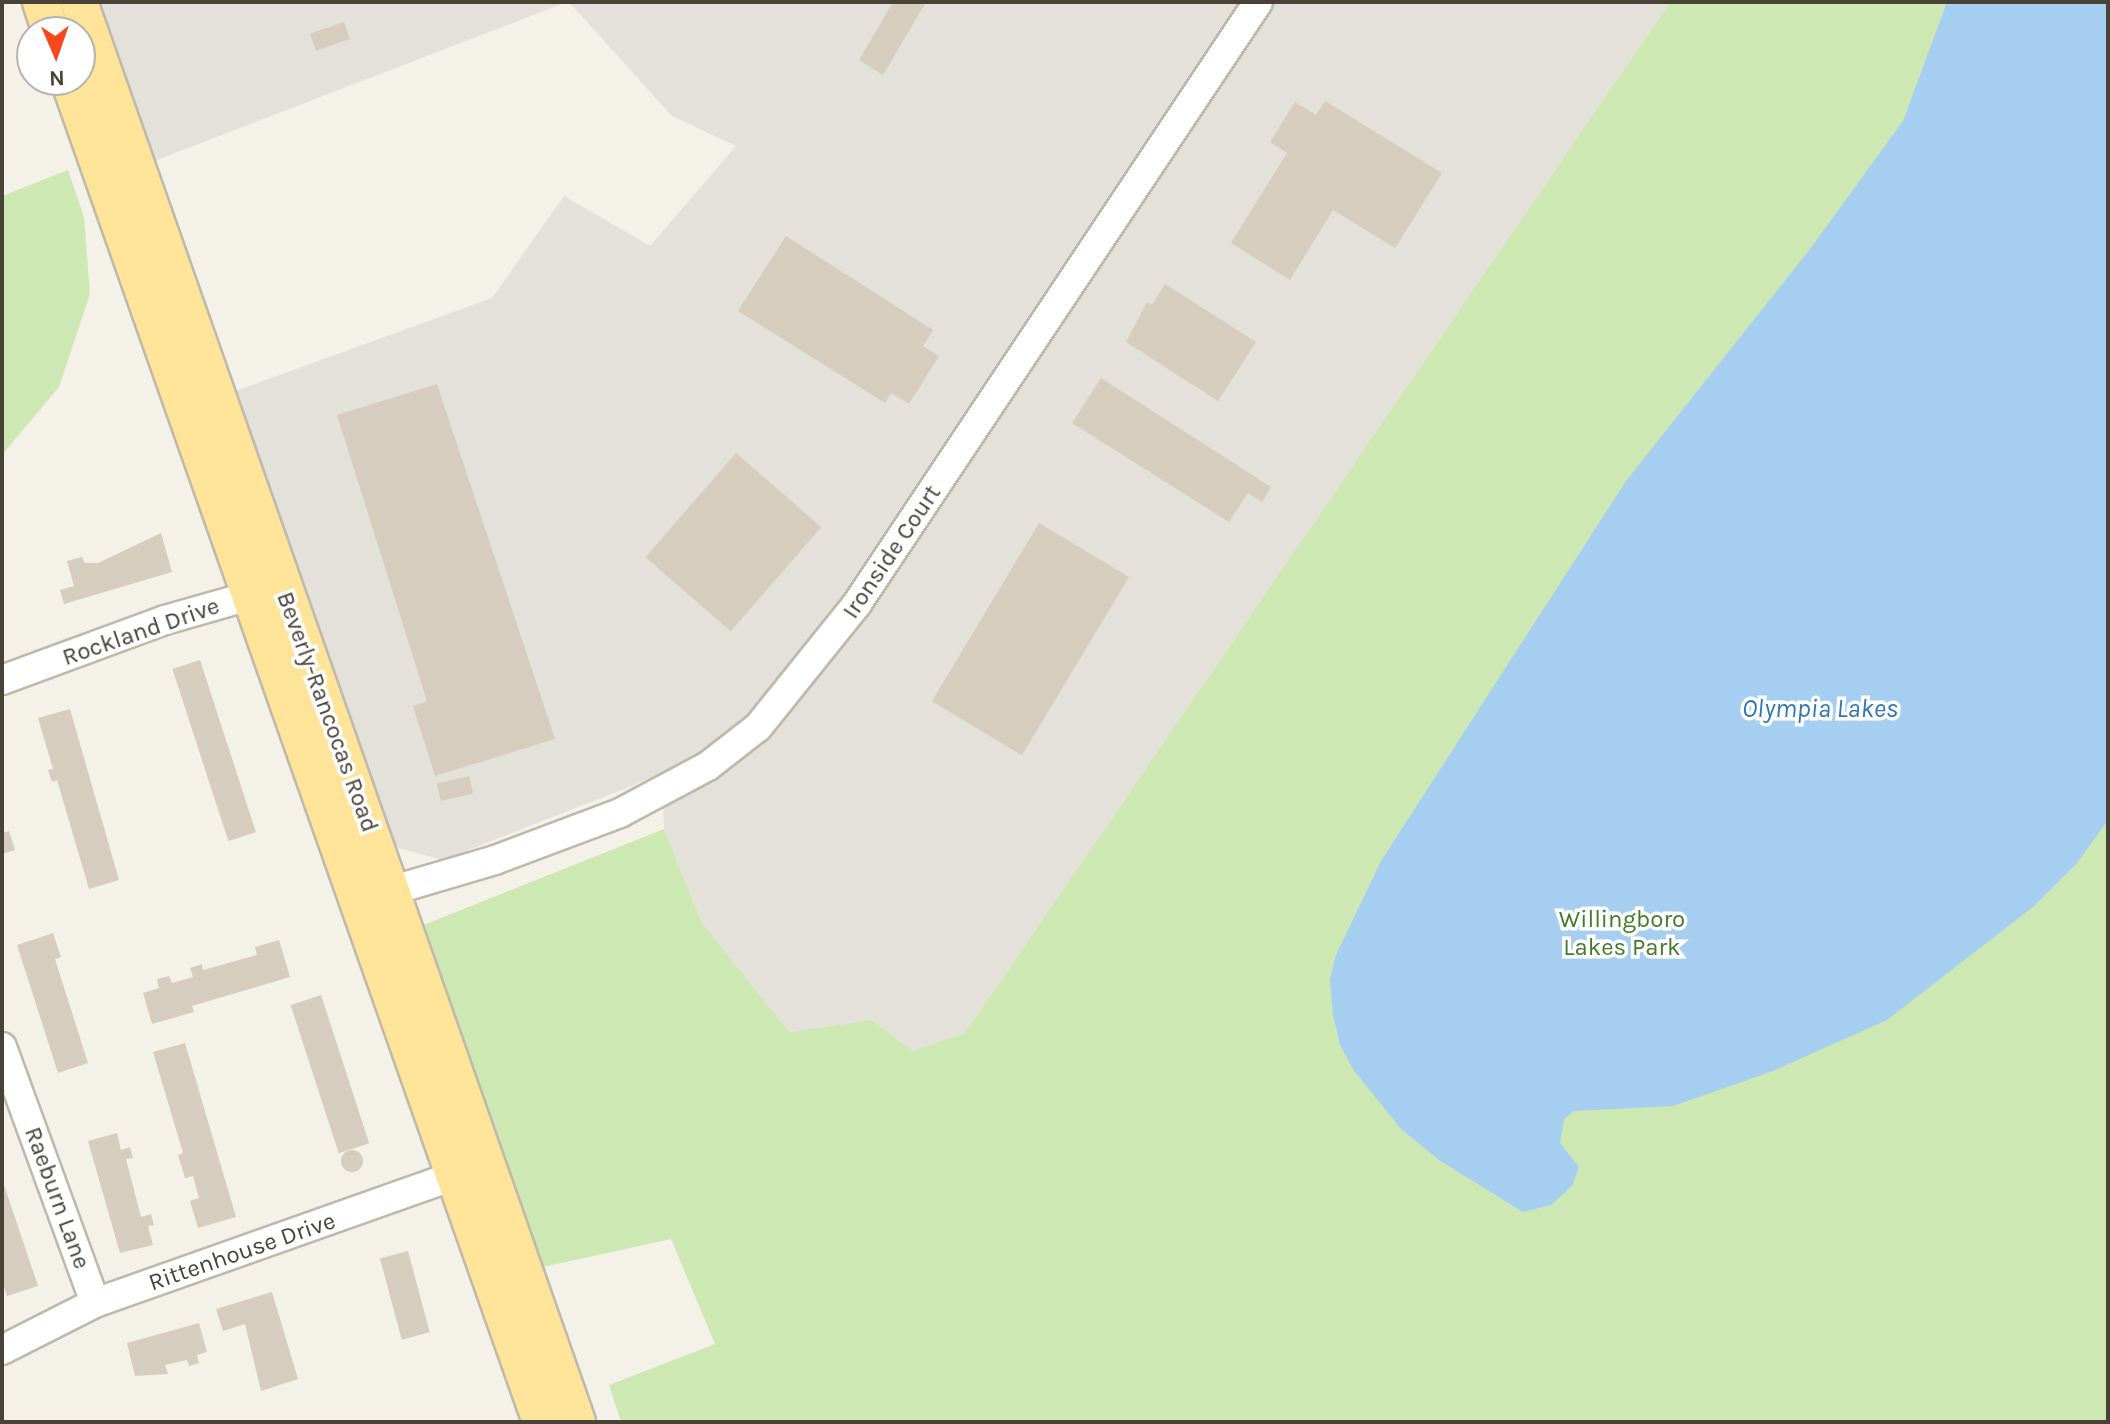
<!DOCTYPE html>
<html>
<head>
<meta charset="utf-8">
<style>
  body { margin:0 }
  #map { position:relative; width:2110px; height:1424px; overflow:hidden; background:#f4f1e9; font-family:Karla,sans-serif }
  div>[style] { position:absolute }
  .industrial>* { inset:0; background:#e4e0da }
  .green>* { inset:0; background:#cde8b2 }
  .water>* { inset:0; background:#a6cef0 }
  .building>* { inset:0; background:#d6cdbe; transform-origin:0 0 }
  .round { border-radius:50% }
  .roads { filter:drop-shadow(2px 0 #bfb9ab) drop-shadow(-2px 0 #bfb9ab) drop-shadow(0 2px #bfb9ab) drop-shadow(0 -2px #bfb9ab) }
  .minor>* { height:28px; margin:-14px; padding:0 14px; transform-origin:14px; border-radius:14px; background:#fff }
  .major>* { height:36px; margin:-18px; padding:0 18px; transform-origin:18px; border-radius:18px; background:#fde499 }
  span { translate:-50% -50%; white-space:nowrap; text-align:center; line-height:1.15; -webkit-text-stroke:7px #fff; paint-order:stroke }
  .street-label { font-size:24px; color:#484237 }
  .park-label { font-size:24px; color:#45792b }
  .water-label { font-size:26px; color:#3176b3; font-style:italic }
  .frame { position:absolute; inset:0; border:4px solid #484237; pointer-events:none }
  .north { position:absolute; left:16px; top:16px; width:80px; height:80px; box-sizing:border-box; background:#fff; border:2px solid #b6b3af; border-radius:50%; rotate:178deg; font-size:22px; font-weight:700; line-height:32px; text-align:center; color:#484237 }
  .north::after { content:''; display:block; margin:auto; width:28px; height:36px; background:#f7471d; clip-path:polygon(50% 0,100% 100%,50% 72%,0 100%) }
</style>
</head>
<body>
<div id="map">
  <div class="industrial">
    <div style="clip-path:polygon(98px 2px,567px 2px,149px 163px)"></div>
    <div style="clip-path:polygon(569px 2px,1670px 2px,965px 1033px,913px 1051px,872px 1020px,789px 1032px,702px 923px,664px 829px,662px 774px,443px 860px,395px 847px,227px 394px,492px 298px,564px 196px,650px 246px,736px 146px,672px 116px)"></div>
  </div>
  <div class="green">
    <div style="clip-path:polygon(1670px 2px,2108px 2px,2108px 1422px,621px 1422px,609px 1385px,715px 1344px,671px 1239px,534px 1269px,416px 928px,664px 829px,702px 923px,789px 1032px,872px 1020px,913px 1051px,965px 1033px)"></div>
    <div style="clip-path:polygon(68px 170px,84px 217px,90px 294px,59px 387px,2px 455px,2px 196px)"></div>
  </div>
  <div class="water">
    <div style="clip-path:polygon(1947px 2px,2108px 2px,2108px 820px,2077px 863px,2033px 907px,1887px 1020px,1773px 1071px,1673px 1106px,1574px 1111px,1564px 1119px,1560px 1143px,1579px 1167px,1572px 1186px,1551px 1205px,1523px 1212px,1439px 1160px,1402px 1130px,1354px 1071px,1340px 1045px,1333px 1015px,1330px 979px,1336px 955px,1381px 861px,1626px 481px,1810px 249px,1903px 121px)"></div>
  </div>
  <div class="building">
    <div style="clip-path:polygon(893px 2px,926px 2px,883px 75px,859px 60px)"></div>
    <div style="left:344px;top:22px;width:18px;height:36px;rotate:71deg"></div>
    <div style="clip-path:polygon(1325px 101px,1442px 173px,1395px 248px,1333px 210px,1290px 280px,1231px 243px,1287px 153px,1270px 142px,1295px 102px,1316px 115px)"></div>
    <div style="clip-path:polygon(786px 236px,933px 330px,923px 346px,939px 356px,909px 404px,891px 393px,885px 403px,738px 311px)"></div>
    <div style="clip-path:polygon(1165px 284px,1256px 342px,1218px 401px,1126px 342px,1147px 302px,1152px 305px)"></div>
    <div style="clip-path:polygon(1101px 378px,1271px 487px,1262px 502px,1248px 493px,1229px 522px,1072px 423px)"></div>
    <div style="clip-path:polygon(437px 384px,555px 739px,435px 776px,413px 706px,427px 701px,337px 415px)"></div>
    <div style="left:736px;top:453px;width:113px;height:138px;rotate:41deg"></div>
    <div style="left:1039px;top:523px;width:105px;height:208px;rotate:31deg"></div>
    <div style="clip-path:polygon(161px 533px,172px 572px,64px 604px,60px 590px,74px 586px,67px 561px,82px 557px,85px 563px,98px 563px)"></div>
    <div style="left:200px;top:660px;width:181px;height:29px;rotate:72deg"></div>
    <div style="clip-path:polygon(70px 709px,119px 880px,89px 889px,57px 780px,52px 782px,48px 770px,53px 769px,38px 718px)"></div>
    <div style="left:469px;top:776px;width:18px;height:33px;rotate:77deg"></div>
    <div style="clip-path:polygon(9px 831px,15px 850px,2px 854px,2px 833px)"></div>
    <div style="clip-path:polygon(53px 933px,61px 957px,55px 959px,88px 1063px,58px 1073px,17px 945px)"></div>
    <div style="clip-path:polygon(279px 940px,290px 977px,192px 1006px,194px 1012px,152px 1024px,143px 993px,159px 988px,157px 979px,169px 976px,172px 983px,193px 977px,190px 968px,202px 964px,203px 970px,257px 955px,255px 947px)"></div>
    <div style="left:321px;top:995px;width:156px;height:32px;rotate:72deg"></div>
    <div style="clip-path:polygon(185px 1043px,236px 1217px,198px 1228px,190px 1201px,199px 1198px,193px 1176px,185px 1178px,178px 1155px,183px 1153px,153px 1052px)"></div>
    <div style="clip-path:polygon(117px 1133px,121px 1150px,130px 1147px,133px 1158px,126px 1159px,141px 1217px,151px 1214px,154px 1225px,148px 1226px,153px 1245px,120px 1253px,88px 1141px)"></div>
    <div class="round" style="left:341px;top:1150px;width:22px;height:22px"></div>
    <div style="clip-path:polygon(2px 1179px,38px 1286px,7px 1296px,2px 1281px)"></div>
    <div style="left:408px;top:1251px;width:84px;height:29px;rotate:75deg"></div>
    <div style="clip-path:polygon(272px 1292px,298px 1379px,261px 1391px,245px 1324px,223px 1331px,216px 1309px)"></div>
    <div style="clip-path:polygon(199px 1323px,207px 1352px,197px 1355px,199px 1363px,189px 1366px,187px 1360px,165px 1365px,168px 1374px,135px 1376px,127px 1343px)"></div>
  </div>
  <div class="roads">
    <div class="minor">
      <div style="left:2px;top:680px;width:174px;rotate:-20.2deg"></div>
      <div style="left:165px;top:620px;width:109px;rotate:-15.9deg"></div>
      <div style="left:373px;top:896px;width:127px;rotate:-16.4deg"></div>
      <div style="left:495px;top:860px;width:134px;rotate:-20.6deg"></div>
      <div style="left:620px;top:813px;width:100px;rotate:-28.1deg"></div>
      <div style="left:708px;top:766px;width:63px;rotate:-38deg"></div>
      <div style="left:758px;top:727px;width:158px;rotate:-51.2deg"></div>
      <div style="left:857px;top:604px;width:723px;rotate:-56.33deg"></div>
      <div style="left:2px;top:1047px;width:272px;rotate:70deg"></div>
      <div style="left:2px;top:1350px;width:104px;rotate:-26.8deg"></div>
      <div style="left:95px;top:1303px;width:399px;rotate:-19.5deg"></div>
    </div>
    <div class="major">
      <div style="left:41px;top:2px;width:32px;rotate:72deg"></div>
      <div style="left:79px;top:2px;width:1505px;rotate:70.67deg"></div>
      <div style="left:69px;top:80px;width:1423px;rotate:70.62deg"></div>
    </div>
  </div>
  <div class="street-label">
    <span style="left:892px;top:552px;rotate:-56deg">Ironside Court</span>
    <span style="left:141px;top:632px;rotate:-19deg">Rockland Drive</span>
    <span style="left:327px;top:712px;rotate:70deg">Beverly-Rancocas Road</span>
    <span style="left:57px;top:1198px;rotate:70deg">Raeburn Lane</span>
    <span style="left:242px;top:1252px;rotate:-19deg">Rittenhouse Drive</span>
  </div>
  <div class="park-label">
    <span style="left:1622px;top:934px">Willingboro<br>Lakes Park</span>
  </div>
  <div class="water-label">
    <span style="left:1820px;top:709px">Olympia Lakes</span>
  </div>
  <div class="frame"></div>
  <div class="north">N</div>
</div>
</body>
</html>
